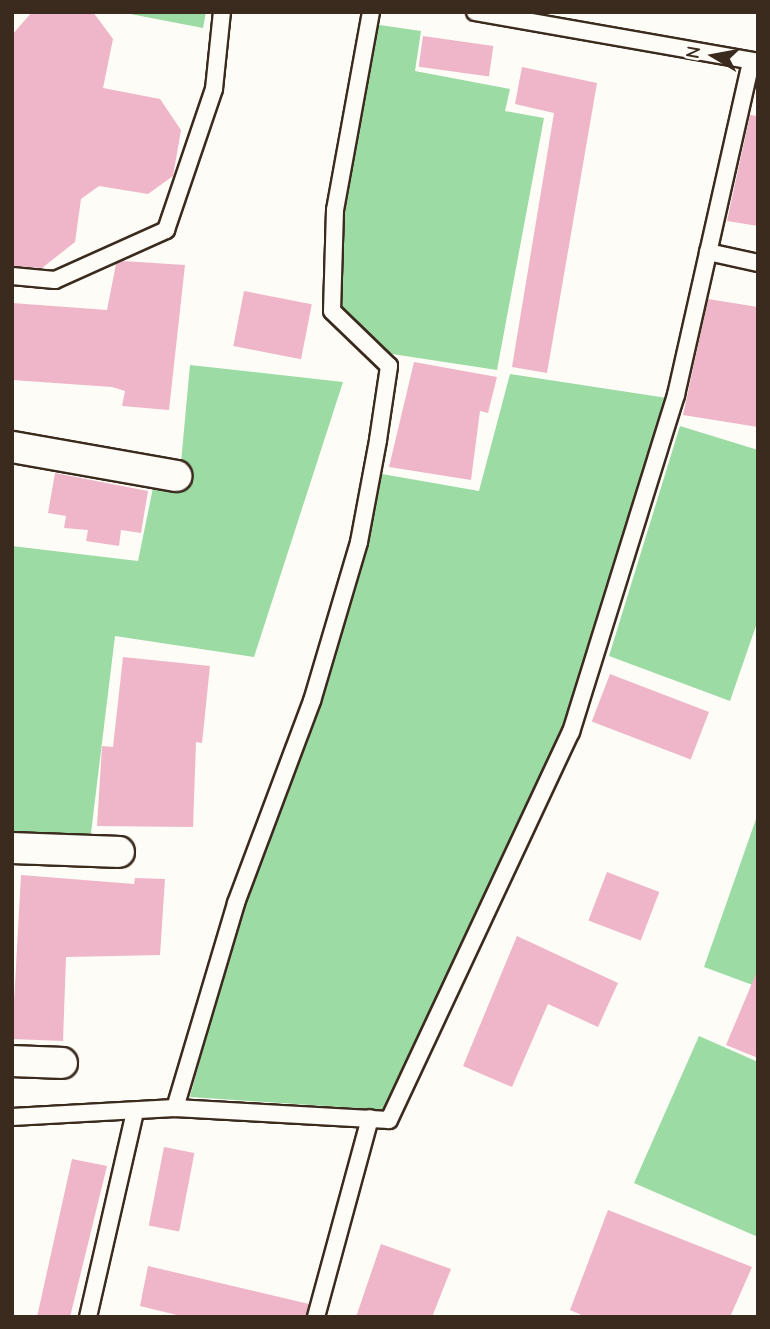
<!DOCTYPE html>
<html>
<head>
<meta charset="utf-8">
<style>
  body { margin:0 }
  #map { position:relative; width:770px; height:1329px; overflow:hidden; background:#fdfcf7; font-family:"Comic Neue",sans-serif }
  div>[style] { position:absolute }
  .green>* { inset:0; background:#9cdba4 }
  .building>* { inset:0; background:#efb6c9; transform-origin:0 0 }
  .roads { filter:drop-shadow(2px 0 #3b2a1e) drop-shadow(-2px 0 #3b2a1e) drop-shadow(0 2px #3b2a1e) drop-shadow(0 -2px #3b2a1e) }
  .service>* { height:16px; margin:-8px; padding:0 8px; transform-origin:8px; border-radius:8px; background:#fdfcf7 }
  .minor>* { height:30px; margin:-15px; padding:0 15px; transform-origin:15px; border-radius:15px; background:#fdfcf7 }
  span { translate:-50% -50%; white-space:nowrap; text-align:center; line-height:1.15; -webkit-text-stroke:5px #fdfcf7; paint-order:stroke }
  .frame { position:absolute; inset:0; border:14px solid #3b2a1e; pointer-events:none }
  .north { position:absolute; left:679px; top:21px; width:70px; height:70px; -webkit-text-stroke:5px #fdfcf7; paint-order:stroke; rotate:280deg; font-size:19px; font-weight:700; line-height:28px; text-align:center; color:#3b2a1e }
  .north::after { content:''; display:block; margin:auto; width:24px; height:32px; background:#3b2a1e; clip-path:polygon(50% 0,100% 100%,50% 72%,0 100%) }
</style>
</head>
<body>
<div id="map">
  <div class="green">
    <div style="clip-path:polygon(120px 12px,206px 12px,203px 28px)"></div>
    <div style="clip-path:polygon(373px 24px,421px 31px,415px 71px,510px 89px,505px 111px,544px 118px,497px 370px,392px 354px,338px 311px,339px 213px)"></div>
    <div style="clip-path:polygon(190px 365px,343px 382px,254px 657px,115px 636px,90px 841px,12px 837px,12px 546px,138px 561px,154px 483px,179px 484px)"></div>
    <div style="clip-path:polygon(510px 374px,667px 398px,561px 736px,386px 1110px,190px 1097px,241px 908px,318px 710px,382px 474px,479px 491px)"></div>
    <div style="clip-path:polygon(680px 426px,758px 450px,758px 620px,730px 701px,609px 656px)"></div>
    <div style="clip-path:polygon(756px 819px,758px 820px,758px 987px,704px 967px)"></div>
    <div style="clip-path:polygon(699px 1036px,758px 1062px,758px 1237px,634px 1183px)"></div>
  </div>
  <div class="building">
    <div style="clip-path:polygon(32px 12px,93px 12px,113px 39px,103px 88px,160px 99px,181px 130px,173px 176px,148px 194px,99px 186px,81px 199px,75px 242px,42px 268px,12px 266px,12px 35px)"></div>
    <div style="left:423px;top:36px;width:71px;height:31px;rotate:8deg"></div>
    <div style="clip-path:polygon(522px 67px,597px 83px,547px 373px,512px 367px,554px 113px,515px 104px)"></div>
    <div style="clip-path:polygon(750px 115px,758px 116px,758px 226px,727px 221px)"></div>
    <div style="clip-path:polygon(123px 261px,185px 265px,169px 410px,122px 406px,125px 391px,112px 387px,12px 380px,12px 303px,107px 310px,116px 264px)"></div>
    <div style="left:244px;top:291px;width:69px;height:56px;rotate:11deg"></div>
    <div style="clip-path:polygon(708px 299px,758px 307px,758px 427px,683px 415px)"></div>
    <div style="clip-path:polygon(414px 362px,497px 377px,488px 413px,480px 411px,471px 480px,389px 467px)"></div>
    <div style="clip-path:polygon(55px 473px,148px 491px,141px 533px,121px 530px,119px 546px,86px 541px,88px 530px,64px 528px,66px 516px,48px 513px)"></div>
    <div style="clip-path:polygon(123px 657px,210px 666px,202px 743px,196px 742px,193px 827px,97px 826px,102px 746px,113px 747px)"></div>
    <div style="left:610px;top:674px;width:106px;height:51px;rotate:21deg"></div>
    <div style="left:607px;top:872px;width:56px;height:52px;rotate:21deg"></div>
    <div style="clip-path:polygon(21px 875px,134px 884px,135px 878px,165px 879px,160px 955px,66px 957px,63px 1041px,12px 1039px)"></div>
    <div style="clip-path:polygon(517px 936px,618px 983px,598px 1027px,548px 1004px,512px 1087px,463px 1066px)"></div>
    <div style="clip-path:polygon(758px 969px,758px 1058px,726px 1045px)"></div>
    <div style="left:164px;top:1147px;width:31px;height:80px;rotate:11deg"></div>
    <div style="clip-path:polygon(72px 1159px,107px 1166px,70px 1317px,37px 1317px)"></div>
    <div style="clip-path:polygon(608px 1210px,752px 1267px,730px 1317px,586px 1317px,570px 1310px)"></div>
    <div style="clip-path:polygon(381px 1244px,451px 1269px,432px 1317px,356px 1317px)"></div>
    <div style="clip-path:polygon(148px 1266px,309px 1304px,306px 1317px,185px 1317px,140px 1306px)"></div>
  </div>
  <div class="roads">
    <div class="service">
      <div style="left:475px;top:12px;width:287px;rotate:10deg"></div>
      <div style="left:708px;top:252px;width:51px;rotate:12.4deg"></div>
      <div style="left:12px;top:276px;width:43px;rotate:5.3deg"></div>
      <div style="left:55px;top:280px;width:122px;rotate:-24.2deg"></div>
      <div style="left:166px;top:230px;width:149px;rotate:-71.2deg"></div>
      <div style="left:214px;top:89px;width:77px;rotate:-84.1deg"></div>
      <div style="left:175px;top:1108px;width:214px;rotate:-73.4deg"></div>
      <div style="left:236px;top:903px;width:216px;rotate:-69.4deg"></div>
      <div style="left:312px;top:701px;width:166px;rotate:-73.5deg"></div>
      <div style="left:359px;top:542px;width:104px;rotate:-79.4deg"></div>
      <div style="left:378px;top:440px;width:75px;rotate:-81.5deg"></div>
      <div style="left:389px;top:366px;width:79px;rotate:-136deg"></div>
      <div style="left:332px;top:311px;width:101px;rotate:-88.3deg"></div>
      <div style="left:335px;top:210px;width:201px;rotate:-79.7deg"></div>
      <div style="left:12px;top:1117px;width:163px;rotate:-3.2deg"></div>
      <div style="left:175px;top:1108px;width:214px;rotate:3.2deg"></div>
      <div style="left:389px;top:1120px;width:429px;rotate:-64.9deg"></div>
      <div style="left:571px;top:732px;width:353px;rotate:-72.7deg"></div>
      <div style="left:676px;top:395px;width:342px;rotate:-77.3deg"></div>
      <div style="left:88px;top:1317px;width:210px;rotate:-77.1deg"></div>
      <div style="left:316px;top:1317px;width:206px;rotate:-74.8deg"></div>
    </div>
    <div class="minor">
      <div style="left:12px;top:447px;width:167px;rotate:10deg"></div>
      <div style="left:12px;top:848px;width:107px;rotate:2.1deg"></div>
      <div style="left:12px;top:1061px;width:50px;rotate:2.3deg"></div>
    </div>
  </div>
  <div class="frame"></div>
  <div class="north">N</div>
</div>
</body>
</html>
